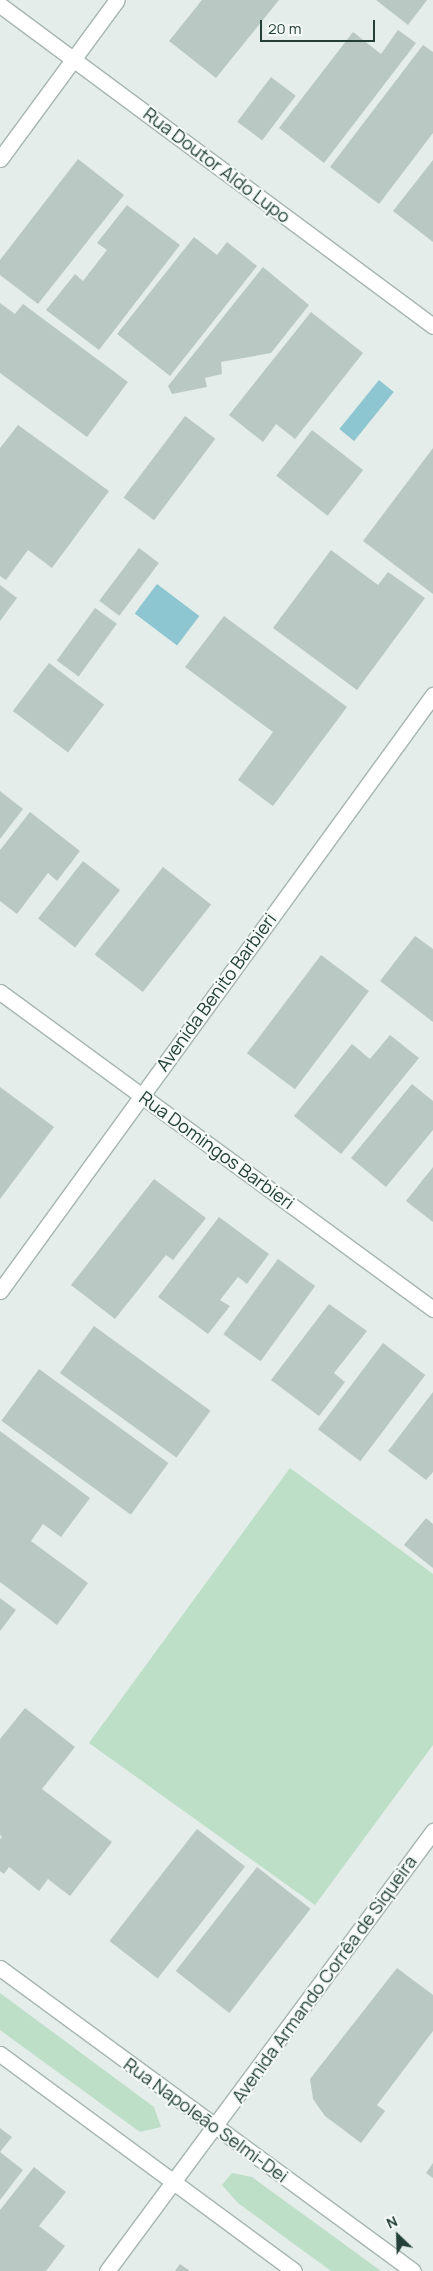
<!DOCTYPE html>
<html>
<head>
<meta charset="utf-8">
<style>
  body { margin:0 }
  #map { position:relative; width:433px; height:2271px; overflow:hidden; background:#e4ede9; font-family:Manrope,sans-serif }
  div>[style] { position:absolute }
  .green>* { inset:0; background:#bddec7 }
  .water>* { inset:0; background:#8dc6d1; transform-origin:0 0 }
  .building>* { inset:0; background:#b9c8c2; transform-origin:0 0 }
  .roads { filter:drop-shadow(1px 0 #a6b5b0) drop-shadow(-1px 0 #a6b5b0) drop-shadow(0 1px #a6b5b0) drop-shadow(0 -1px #a6b5b0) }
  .street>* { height:15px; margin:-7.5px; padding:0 7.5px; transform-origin:7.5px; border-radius:7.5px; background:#fff }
  .secondary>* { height:15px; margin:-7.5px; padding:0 7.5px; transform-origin:7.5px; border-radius:7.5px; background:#fff }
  span { translate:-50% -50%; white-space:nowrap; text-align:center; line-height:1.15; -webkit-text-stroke:4px #f5faf7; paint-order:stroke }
  .street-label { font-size:18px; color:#233f38 }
  .north { position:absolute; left:373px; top:2211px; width:50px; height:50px; -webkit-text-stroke:4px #f5faf7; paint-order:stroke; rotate:336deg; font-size:14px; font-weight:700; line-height:20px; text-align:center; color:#233f38 }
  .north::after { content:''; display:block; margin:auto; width:18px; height:22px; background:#233f38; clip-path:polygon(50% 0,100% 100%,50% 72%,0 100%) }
  .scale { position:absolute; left:260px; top:20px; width:115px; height:22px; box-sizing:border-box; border:2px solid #233f38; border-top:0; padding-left:6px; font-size:15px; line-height:18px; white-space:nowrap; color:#233f38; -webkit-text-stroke:4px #f5faf7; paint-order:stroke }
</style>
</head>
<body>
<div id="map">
  <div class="green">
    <div style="clip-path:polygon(290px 1468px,433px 1574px,433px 1745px,315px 1905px,89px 1743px)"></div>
    <div style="clip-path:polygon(0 1993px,154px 2107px,161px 2127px,140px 2132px,0 2030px)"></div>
    <div style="clip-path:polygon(232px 2173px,252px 2177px,381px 2271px,331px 2271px,238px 2203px,222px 2185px)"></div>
  </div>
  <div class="water">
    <div style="left:379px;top:380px;width:19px;height:63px;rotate:39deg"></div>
    <div style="left:157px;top:584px;width:53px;height:37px;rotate:37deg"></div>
  </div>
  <div class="building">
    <div style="clip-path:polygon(202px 0,279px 0,216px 78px,169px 41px)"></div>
    <div style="clip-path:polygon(376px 0,427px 0,408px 25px)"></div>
    <div style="clip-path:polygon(398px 30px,416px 43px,324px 163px,279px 128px,353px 32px,381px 54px)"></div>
    <div style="clip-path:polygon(423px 45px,433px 52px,433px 133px,379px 204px,330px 167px)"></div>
    <div style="left:271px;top:77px;width:31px;height:56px;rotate:37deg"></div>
    <div style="clip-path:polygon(78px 159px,124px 195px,38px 304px,0 275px,0 260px)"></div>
    <div style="clip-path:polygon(433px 160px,433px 242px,393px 211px)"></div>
    <div style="clip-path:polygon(127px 205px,180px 245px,99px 350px,46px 310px,75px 274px,83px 281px,107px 250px,97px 243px)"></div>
    <div style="clip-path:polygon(194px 237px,217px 255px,227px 242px,257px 266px,170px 376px,117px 334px)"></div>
    <div style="clip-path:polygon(263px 267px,309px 305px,271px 353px,221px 362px,222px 374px,205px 378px,207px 387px,172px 394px,168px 386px)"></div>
    <div style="clip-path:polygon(0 303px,15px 314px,23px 304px,128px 382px,87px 437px,0 373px)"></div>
    <div style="clip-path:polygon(311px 312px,363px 353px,295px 439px,276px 424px,263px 442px,229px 415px)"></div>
    <div style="left:185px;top:416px;width:38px;height:102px;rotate:37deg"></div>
    <div style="clip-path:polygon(18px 425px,109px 491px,52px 568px,28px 550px,6px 580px,0 576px,0 448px)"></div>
    <div style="left:312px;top:430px;width:65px;height:58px;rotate:38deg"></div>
    <div style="clip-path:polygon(433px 448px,433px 594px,363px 541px)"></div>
    <div style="left:139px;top:548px;width:25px;height:66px;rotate:37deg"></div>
    <div style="clip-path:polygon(331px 550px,378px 585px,388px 572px,425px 598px,357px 690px,273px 628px)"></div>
    <div style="clip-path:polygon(0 585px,17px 598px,0 621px)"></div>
    <div style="left:95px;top:608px;width:27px;height:65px;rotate:36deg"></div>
    <div style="clip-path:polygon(224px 616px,347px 707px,273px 806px,238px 780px,273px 732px,185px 667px)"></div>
    <div style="left:49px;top:663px;width:69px;height:60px;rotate:37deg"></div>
    <div style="clip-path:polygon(0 791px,23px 809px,0 839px)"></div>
    <div style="clip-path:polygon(30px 812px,80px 851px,57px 881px,48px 873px,17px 914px,0 901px,0 850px)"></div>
    <div style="left:83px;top:861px;width:47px;height:73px;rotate:38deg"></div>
    <div style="left:163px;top:867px;width:61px;height:111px;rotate:38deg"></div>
    <div style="clip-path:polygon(415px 936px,433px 949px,433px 1022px,380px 981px)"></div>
    <div style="left:321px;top:955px;width:60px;height:123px;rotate:37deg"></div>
    <div style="clip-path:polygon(390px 1035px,419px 1058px,341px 1154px,294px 1116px,352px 1044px,370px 1059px)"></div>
    <div style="clip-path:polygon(412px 1084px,433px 1101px,433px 1130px,386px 1187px,351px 1158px)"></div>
    <div style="clip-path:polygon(0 1087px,54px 1127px,0 1199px)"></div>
    <div style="clip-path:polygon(433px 1167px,433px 1222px,406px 1201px)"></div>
    <div style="clip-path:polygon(154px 1179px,206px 1218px,173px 1260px,166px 1255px,115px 1319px,71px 1285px)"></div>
    <div style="clip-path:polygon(219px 1217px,269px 1254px,247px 1284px,238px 1277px,220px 1300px,230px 1306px,208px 1334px,158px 1297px)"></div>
    <div style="left:278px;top:1259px;width:46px;height:93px;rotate:36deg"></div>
    <div style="clip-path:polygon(329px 1304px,367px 1331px,334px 1373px,345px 1382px,319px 1416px,271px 1380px)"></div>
    <div style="left:94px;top:1326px;width:144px;height:58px;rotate:36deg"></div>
    <div style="left:383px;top:1343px;width:53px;height:108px;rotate:37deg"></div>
    <div style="left:39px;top:1369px;width:160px;height:64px;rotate:36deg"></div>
    <div style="clip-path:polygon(433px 1392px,433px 1472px,426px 1480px,388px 1451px)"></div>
    <div style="clip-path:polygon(0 1431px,90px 1498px,61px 1537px,43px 1524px,31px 1541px,88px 1583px,57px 1625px,0 1582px)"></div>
    <div style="clip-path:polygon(426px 1518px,433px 1524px,433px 1568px,404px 1545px)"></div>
    <div style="clip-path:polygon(0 1598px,16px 1610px,0 1631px)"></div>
    <div style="clip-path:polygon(25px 1708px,75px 1747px,42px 1789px,112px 1842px,70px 1896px,48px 1879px,39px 1891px,9px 1867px,4px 1874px,0 1871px,0 1839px,2px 1837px,0 1835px,0 1739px)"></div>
    <div style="left:197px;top:1829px;width:61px;height:142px;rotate:38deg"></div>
    <div style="left:257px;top:1867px;width:68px;height:132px;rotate:38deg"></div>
    <div style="clip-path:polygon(397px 1968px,433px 1995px,433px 2031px,377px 2105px,385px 2111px,361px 2143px,325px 2116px,313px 2099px,310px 2079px)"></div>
    <div style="clip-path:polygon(0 2128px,12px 2137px,0 2152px)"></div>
    <div style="clip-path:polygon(0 2152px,23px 2170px,0 2200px)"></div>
    <div style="clip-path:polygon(433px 2163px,433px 2178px,426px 2173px)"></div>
    <div style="clip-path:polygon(34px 2167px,66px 2192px,39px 2226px,65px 2246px,46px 2271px,0 2271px,0 2210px)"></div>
    <div style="clip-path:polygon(180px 2264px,190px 2271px,175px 2271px)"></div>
  </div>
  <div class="roads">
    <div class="street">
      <div style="left:0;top:5px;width:539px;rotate:36.55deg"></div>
      <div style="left:0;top:159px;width:197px;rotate:-53.7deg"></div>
      <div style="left:0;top:992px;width:537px;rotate:36.21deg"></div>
      <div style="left:0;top:1291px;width:737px;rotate:-54deg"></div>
      <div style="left:107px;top:2271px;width:548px;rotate:-53.46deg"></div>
    </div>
    <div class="secondary">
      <div style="left:0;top:1968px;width:512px;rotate:36.27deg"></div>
      <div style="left:0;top:2054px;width:365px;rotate:36.4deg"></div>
    </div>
  </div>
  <div class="street-label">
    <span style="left:217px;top:165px;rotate:37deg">Rua Doutor Aldo Lupo</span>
    <span style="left:216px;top:992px;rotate:-54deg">Avenida Benito Barbieri</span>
    <span style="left:217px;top:1150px;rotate:36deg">Rua Domingos Barbieri</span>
    <span style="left:324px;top:1979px;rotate:-54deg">Avenida Armando Corrêa de Siqueira</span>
    <span style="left:206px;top:2120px;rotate:36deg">Rua Napoleão Selmi-Dei</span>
  </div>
  <div class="north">N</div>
  <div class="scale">20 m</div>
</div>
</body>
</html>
